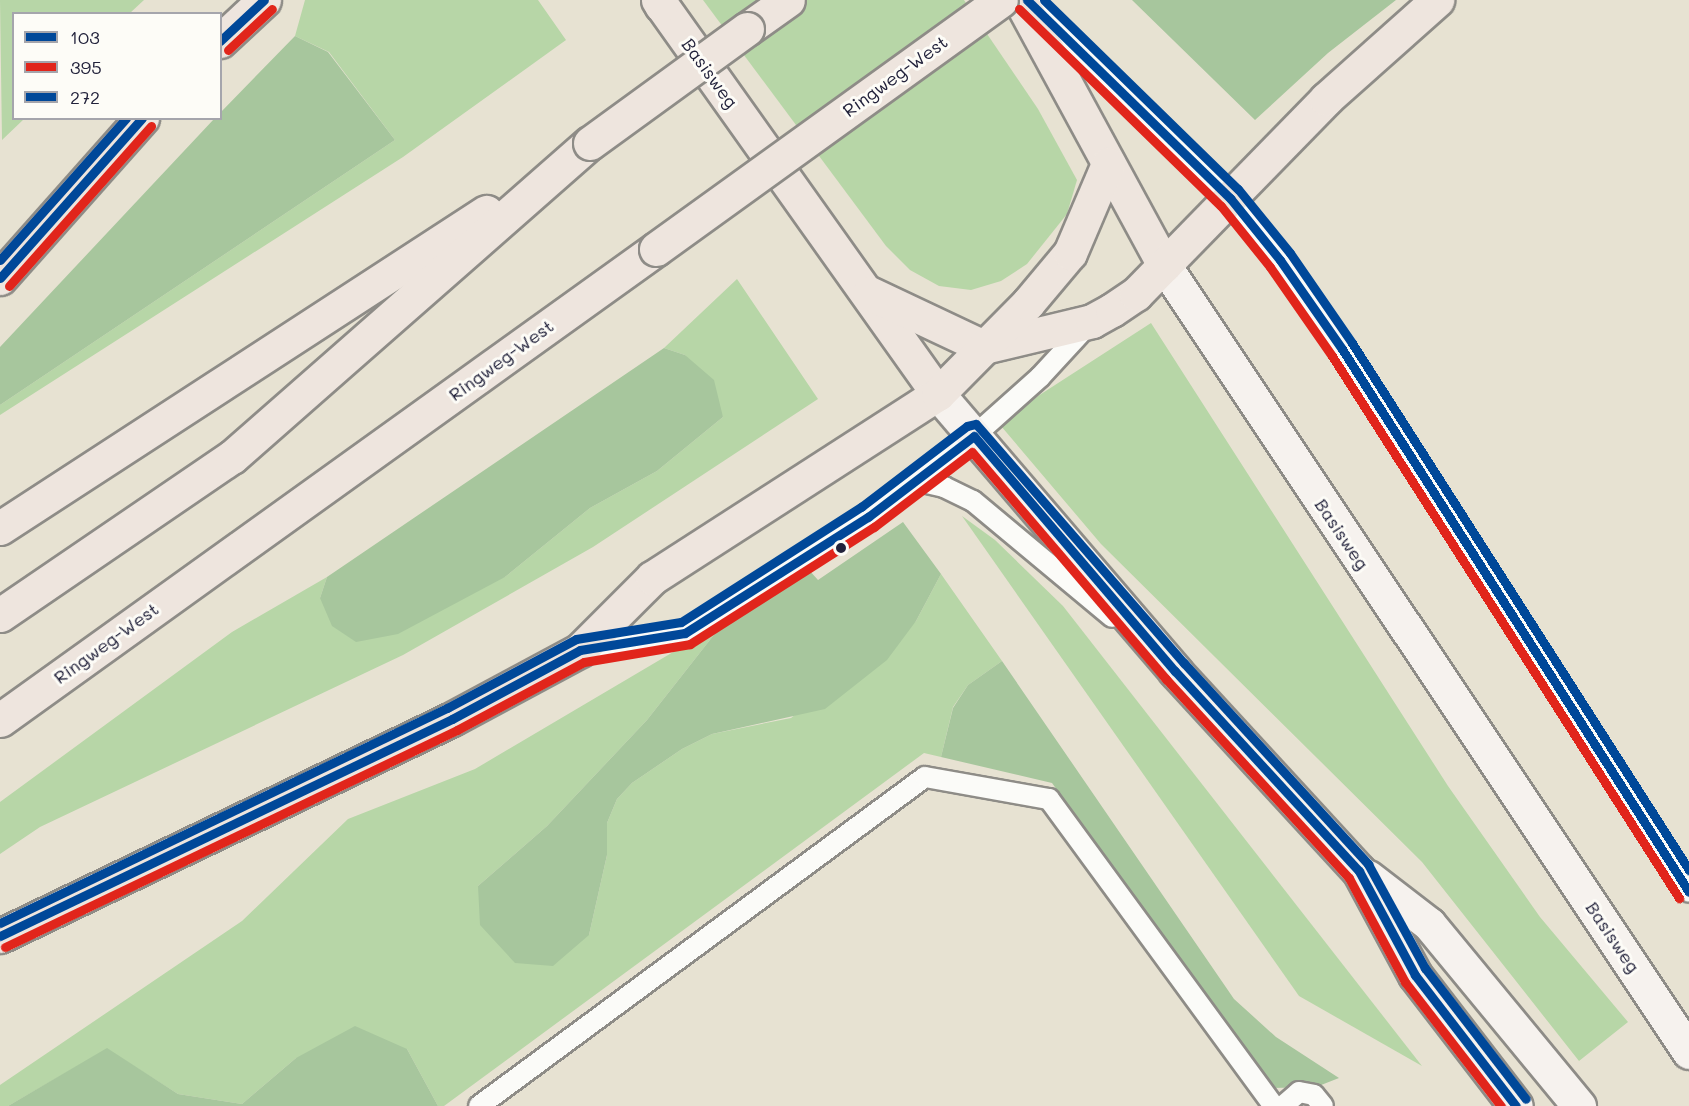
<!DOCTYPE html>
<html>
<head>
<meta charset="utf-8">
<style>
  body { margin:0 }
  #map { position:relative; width:1689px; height:1106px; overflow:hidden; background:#e7e2d2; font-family:Mali,sans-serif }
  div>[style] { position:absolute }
  .green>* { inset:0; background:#b7d6a7 }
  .forest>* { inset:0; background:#a7c69d }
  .roads { filter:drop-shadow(2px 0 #8e8c87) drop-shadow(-2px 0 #8e8c87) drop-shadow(0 2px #8e8c87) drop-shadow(0 -2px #8e8c87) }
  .service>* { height:20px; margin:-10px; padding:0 10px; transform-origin:10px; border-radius:10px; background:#fbfbf8 }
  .secondary>* { height:33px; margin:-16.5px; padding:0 16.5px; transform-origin:16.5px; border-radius:16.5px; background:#f6f2ee }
  .primary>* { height:33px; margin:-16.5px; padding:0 16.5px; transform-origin:16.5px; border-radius:16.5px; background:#eee5de }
  .motorway>* { height:33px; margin:-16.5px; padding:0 16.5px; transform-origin:16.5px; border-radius:16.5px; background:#eee5de }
  .bridges { filter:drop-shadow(2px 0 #8e8c87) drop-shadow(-2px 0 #8e8c87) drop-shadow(0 2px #8e8c87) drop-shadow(0 -2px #8e8c87) }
  .motorway-bridge>* { height:33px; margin:-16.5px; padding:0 16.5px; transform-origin:16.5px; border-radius:16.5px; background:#eee5de }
  .bus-1>* { height:9px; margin:-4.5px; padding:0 4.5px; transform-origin:4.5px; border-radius:4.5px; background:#004899 }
  .bus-2>* { height:9px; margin:-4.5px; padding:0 4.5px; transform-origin:4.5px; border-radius:4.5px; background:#e1251b }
  .bus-3>* { height:9px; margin:-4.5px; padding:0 4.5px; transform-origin:4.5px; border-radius:4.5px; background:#004899 }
  .dots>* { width:16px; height:16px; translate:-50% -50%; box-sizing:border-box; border:3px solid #fdfcf7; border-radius:50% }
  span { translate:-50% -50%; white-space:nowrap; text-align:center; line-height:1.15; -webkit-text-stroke:6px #fdfcf7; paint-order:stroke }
  .street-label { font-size:18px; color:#22223b }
  .legend { position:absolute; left:12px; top:12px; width:210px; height:108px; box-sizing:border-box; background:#fdfcf7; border:2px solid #a5a5ac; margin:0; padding:8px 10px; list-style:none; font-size:18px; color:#22223b }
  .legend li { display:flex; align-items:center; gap:12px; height:30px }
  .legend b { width:30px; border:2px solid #a5a5ac }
</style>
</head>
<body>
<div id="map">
  <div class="green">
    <div style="clip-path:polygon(0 0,144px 0,130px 13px,14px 14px,14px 118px,24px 119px,2px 140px)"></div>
    <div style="clip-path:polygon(305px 0,538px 0,566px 40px,403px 157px,0 415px,0 405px,395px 140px,329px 52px,295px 36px)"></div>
    <div style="clip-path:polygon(703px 0,964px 0,1038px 109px,1077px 180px,1067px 214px,1027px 264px,1001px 281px,971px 290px,939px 286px,910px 270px,886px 246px)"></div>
    <div style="clip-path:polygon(737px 279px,818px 399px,593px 547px,403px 655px,40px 827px,0 854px,0 802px,232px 632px,327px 577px,320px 598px,505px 577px,590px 508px,657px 471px,723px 417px,685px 355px,664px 348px)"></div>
    <div style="clip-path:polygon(1151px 323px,1448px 786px,1540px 917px,1628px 1022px,1579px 1061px,1422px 862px,1101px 544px,1001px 426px,1038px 396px)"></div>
    <div style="clip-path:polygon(962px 516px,995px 540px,1063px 606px,1422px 1066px,1299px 996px)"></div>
    <div style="clip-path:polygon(941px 574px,1002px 661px,968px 685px,953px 707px,941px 757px,924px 753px,444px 1106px,438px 1106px,407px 1049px,296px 1058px,242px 1104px,178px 1094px,107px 1049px,8px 1106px,0 1106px,0 1085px,242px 921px,348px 819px,475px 769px,724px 622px,647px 720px,547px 826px,478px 886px,589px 935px,607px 855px,607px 823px,617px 799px,632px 783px,682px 749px,712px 734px,791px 718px,916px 621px)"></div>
  </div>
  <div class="forest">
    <div style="clip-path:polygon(1132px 0,1396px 0,1328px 53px,1255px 120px)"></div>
    <div style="clip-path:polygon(295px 36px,328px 52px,395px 140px,0 405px,0 347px,214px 119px,220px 118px,221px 112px)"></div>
    <div style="clip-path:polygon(664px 348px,685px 355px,714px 380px,723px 417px,657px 471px,590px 508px,505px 577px,398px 634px,356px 642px,332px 626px,320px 598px,327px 577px)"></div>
    <div style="clip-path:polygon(903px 522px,941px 574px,916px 621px,887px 660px,825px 709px,712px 734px,682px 749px,632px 783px,617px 799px,607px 823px,607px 855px,589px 935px,553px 966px,515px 963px,480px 925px,478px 886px,547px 826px,647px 720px,724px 622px,809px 570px,818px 580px)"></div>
    <div style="clip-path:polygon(1002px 661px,1234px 999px,1276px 1037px,1339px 1078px,1316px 1087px,1272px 1088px,1052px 783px,941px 757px,953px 708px,968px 685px)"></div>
    <div style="clip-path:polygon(355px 1026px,407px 1049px,438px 1106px,8px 1106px,107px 1048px,178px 1094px,242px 1104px,296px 1058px)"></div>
  </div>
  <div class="roads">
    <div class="service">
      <div style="left:1033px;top:6px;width:275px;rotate:44.3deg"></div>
      <div style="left:1230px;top:198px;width:80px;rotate:51.1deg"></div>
      <div style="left:1280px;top:260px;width:108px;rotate:55.1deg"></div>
      <div style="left:1342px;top:349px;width:644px;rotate:57.42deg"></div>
      <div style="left:918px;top:481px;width:27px;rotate:13deg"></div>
      <div style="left:944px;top:487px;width:32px;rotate:26deg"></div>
      <div style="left:973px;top:501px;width:181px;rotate:39.8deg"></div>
      <div style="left:583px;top:650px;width:103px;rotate:-9.5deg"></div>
      <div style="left:685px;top:633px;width:217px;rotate:-32.4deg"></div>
      <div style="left:868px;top:517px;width:133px;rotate:-37.4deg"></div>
      <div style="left:974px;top:436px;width:89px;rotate:-41.8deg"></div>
      <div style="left:1040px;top:377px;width:71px;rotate:-47.3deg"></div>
      <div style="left:479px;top:1106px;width:554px;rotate:-36.42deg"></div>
      <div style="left:925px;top:777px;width:126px;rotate:10.1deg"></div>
      <div style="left:1049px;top:799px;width:381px;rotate:53.8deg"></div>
      <div style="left:1283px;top:1106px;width:21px;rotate:-41deg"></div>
      <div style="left:1299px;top:1092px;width:15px;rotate:11deg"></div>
      <div style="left:1314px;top:1095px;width:14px;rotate:51deg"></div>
    </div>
    <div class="secondary">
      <div style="left:1164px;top:265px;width:946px;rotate:56.29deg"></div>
      <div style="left:938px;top:394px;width:365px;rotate:49.4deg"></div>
      <div style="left:1175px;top:671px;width:272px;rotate:47.4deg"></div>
      <div style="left:1359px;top:871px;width:118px;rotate:61.7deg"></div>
      <div style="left:1415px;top:975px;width:165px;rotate:52.4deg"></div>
      <div style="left:1368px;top:877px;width:77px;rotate:37.6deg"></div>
      <div style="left:1429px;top:924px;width:236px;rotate:50.5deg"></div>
    </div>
    <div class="primary">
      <div style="left:658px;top:0;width:483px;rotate:54.6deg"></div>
      <div style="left:1020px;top:0;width:302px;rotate:61.5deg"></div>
    </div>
    <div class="motorway">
      <div style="left:661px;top:0;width:5px;rotate:90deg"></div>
      <div style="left:747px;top:29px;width:50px;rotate:-35.3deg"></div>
      <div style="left:220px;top:41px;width:60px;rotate:-43deg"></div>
      <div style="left:0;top:278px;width:214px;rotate:-48.4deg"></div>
      <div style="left:869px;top:293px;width:127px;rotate:25.2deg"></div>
      <div style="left:984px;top:347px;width:111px;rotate:-13.5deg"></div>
      <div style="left:1092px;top:321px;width:23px;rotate:-29deg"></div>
      <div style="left:1112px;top:310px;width:29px;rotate:-34deg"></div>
      <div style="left:1136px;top:294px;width:272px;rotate:-45.7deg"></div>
      <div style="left:1326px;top:99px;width:149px;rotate:-41.7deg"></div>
      <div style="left:0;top:528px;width:580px;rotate:-33.03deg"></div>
      <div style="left:0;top:615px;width:281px;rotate:-34.3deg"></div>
      <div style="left:232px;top:457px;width:476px;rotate:-41.3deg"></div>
      <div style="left:0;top:720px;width:808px;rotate:-35.68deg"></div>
      <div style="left:0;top:936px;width:501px;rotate:-25.65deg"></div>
      <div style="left:452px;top:719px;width:145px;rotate:-28.3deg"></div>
      <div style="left:580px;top:650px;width:102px;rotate:-45deg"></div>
      <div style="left:652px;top:578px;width:340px;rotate:-32.8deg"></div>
      <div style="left:938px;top:394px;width:128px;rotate:-45.3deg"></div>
      <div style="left:1028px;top:303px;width:65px;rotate:-50deg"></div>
      <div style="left:1070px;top:253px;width:97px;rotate:-66.9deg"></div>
    </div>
  </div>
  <div class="bridges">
    <div class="motorway-bridge">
      <div style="left:590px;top:143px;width:194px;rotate:-36deg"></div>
      <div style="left:656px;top:249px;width:425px;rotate:-35.8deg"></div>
    </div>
  </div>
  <div class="bus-1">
    <div style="left:1027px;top:0;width:284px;rotate:44.3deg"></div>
    <div style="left:1230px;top:198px;width:80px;rotate:51.1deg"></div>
    <div style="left:1280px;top:260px;width:108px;rotate:55.1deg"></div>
    <div style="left:1342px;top:349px;width:644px;rotate:57.42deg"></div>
    <div style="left:220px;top:41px;width:60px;rotate:-43deg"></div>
    <div style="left:0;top:278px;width:214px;rotate:-48.4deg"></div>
    <div style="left:974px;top:436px;width:309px;rotate:49.5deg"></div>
    <div style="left:1175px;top:671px;width:272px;rotate:47.4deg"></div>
    <div style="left:1359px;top:871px;width:118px;rotate:61.7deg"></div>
    <div style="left:1415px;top:975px;width:165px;rotate:52.4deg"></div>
    <div style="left:0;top:936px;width:501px;rotate:-25.65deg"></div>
    <div style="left:452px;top:719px;width:145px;rotate:-28.3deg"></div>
    <div style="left:580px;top:650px;width:106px;rotate:-9.2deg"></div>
    <div style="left:685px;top:633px;width:217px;rotate:-32.4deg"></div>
    <div style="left:868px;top:517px;width:133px;rotate:-37.4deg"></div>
  </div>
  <div class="bus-2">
    <div style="left:1019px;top:9px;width:282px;rotate:44.3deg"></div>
    <div style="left:1221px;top:206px;width:78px;rotate:51.2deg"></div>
    <div style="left:1270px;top:267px;width:108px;rotate:55.1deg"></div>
    <div style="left:1332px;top:356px;width:644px;rotate:57.37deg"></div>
    <div style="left:228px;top:50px;width:60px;rotate:-43deg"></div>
    <div style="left:9px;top:286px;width:214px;rotate:-48.4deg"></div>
    <div style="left:5px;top:947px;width:501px;rotate:-25.65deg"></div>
    <div style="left:457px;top:730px;width:144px;rotate:-28.2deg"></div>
    <div style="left:584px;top:662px;width:108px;rotate:-9.6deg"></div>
    <div style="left:690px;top:644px;width:218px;rotate:-32.5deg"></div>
    <div style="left:874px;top:527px;width:123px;rotate:-37.4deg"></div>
    <div style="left:972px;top:452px;width:299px;rotate:49.5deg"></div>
    <div style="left:1166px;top:679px;width:270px;rotate:47.4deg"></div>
    <div style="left:1349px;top:878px;width:118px;rotate:61.7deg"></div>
    <div style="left:1405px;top:982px;width:157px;rotate:52.3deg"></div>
  </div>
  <div class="bus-3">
    <div style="left:1044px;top:0;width:271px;rotate:44.3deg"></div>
    <div style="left:1238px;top:189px;width:82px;rotate:50.9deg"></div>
    <div style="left:1290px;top:253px;width:109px;rotate:55.4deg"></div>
    <div style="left:1352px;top:343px;width:626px;rotate:57.4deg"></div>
    <div style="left:0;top:260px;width:190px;rotate:-48.4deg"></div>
    <div style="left:0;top:923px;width:496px;rotate:-25.7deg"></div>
    <div style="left:447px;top:708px;width:146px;rotate:-28.1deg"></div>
    <div style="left:576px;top:639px;width:106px;rotate:-9.2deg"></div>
    <div style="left:681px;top:622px;width:214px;rotate:-32.6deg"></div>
    <div style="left:861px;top:507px;width:133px;rotate:-37.4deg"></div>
    <div style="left:967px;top:426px;width:9px;rotate:-13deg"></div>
    <div style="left:976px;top:424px;width:317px;rotate:49deg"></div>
    <div style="left:1184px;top:663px;width:273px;rotate:47.5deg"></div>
    <div style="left:1368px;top:864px;width:119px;rotate:61.3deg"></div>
    <div style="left:1425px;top:968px;width:165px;rotate:52.4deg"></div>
  </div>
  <div class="dots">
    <div style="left:841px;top:548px;background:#22223b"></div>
  </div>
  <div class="street-label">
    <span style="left:710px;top:73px;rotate:54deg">Basisweg</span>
    <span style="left:895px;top:76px;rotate:-36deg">Ringweg-West</span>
    <span style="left:501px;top:360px;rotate:-36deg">Ringweg-West</span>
    <span style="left:1342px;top:534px;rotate:56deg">Basisweg</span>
    <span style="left:106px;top:643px;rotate:-36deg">Ringweg-West</span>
    <span style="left:1613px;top:937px;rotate:56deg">Basisweg</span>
  </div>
  <ul class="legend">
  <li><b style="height:8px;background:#004899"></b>103</li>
  <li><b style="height:8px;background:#e1251b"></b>395</li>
  <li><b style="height:8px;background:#004899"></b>272</li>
  </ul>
</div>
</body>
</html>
